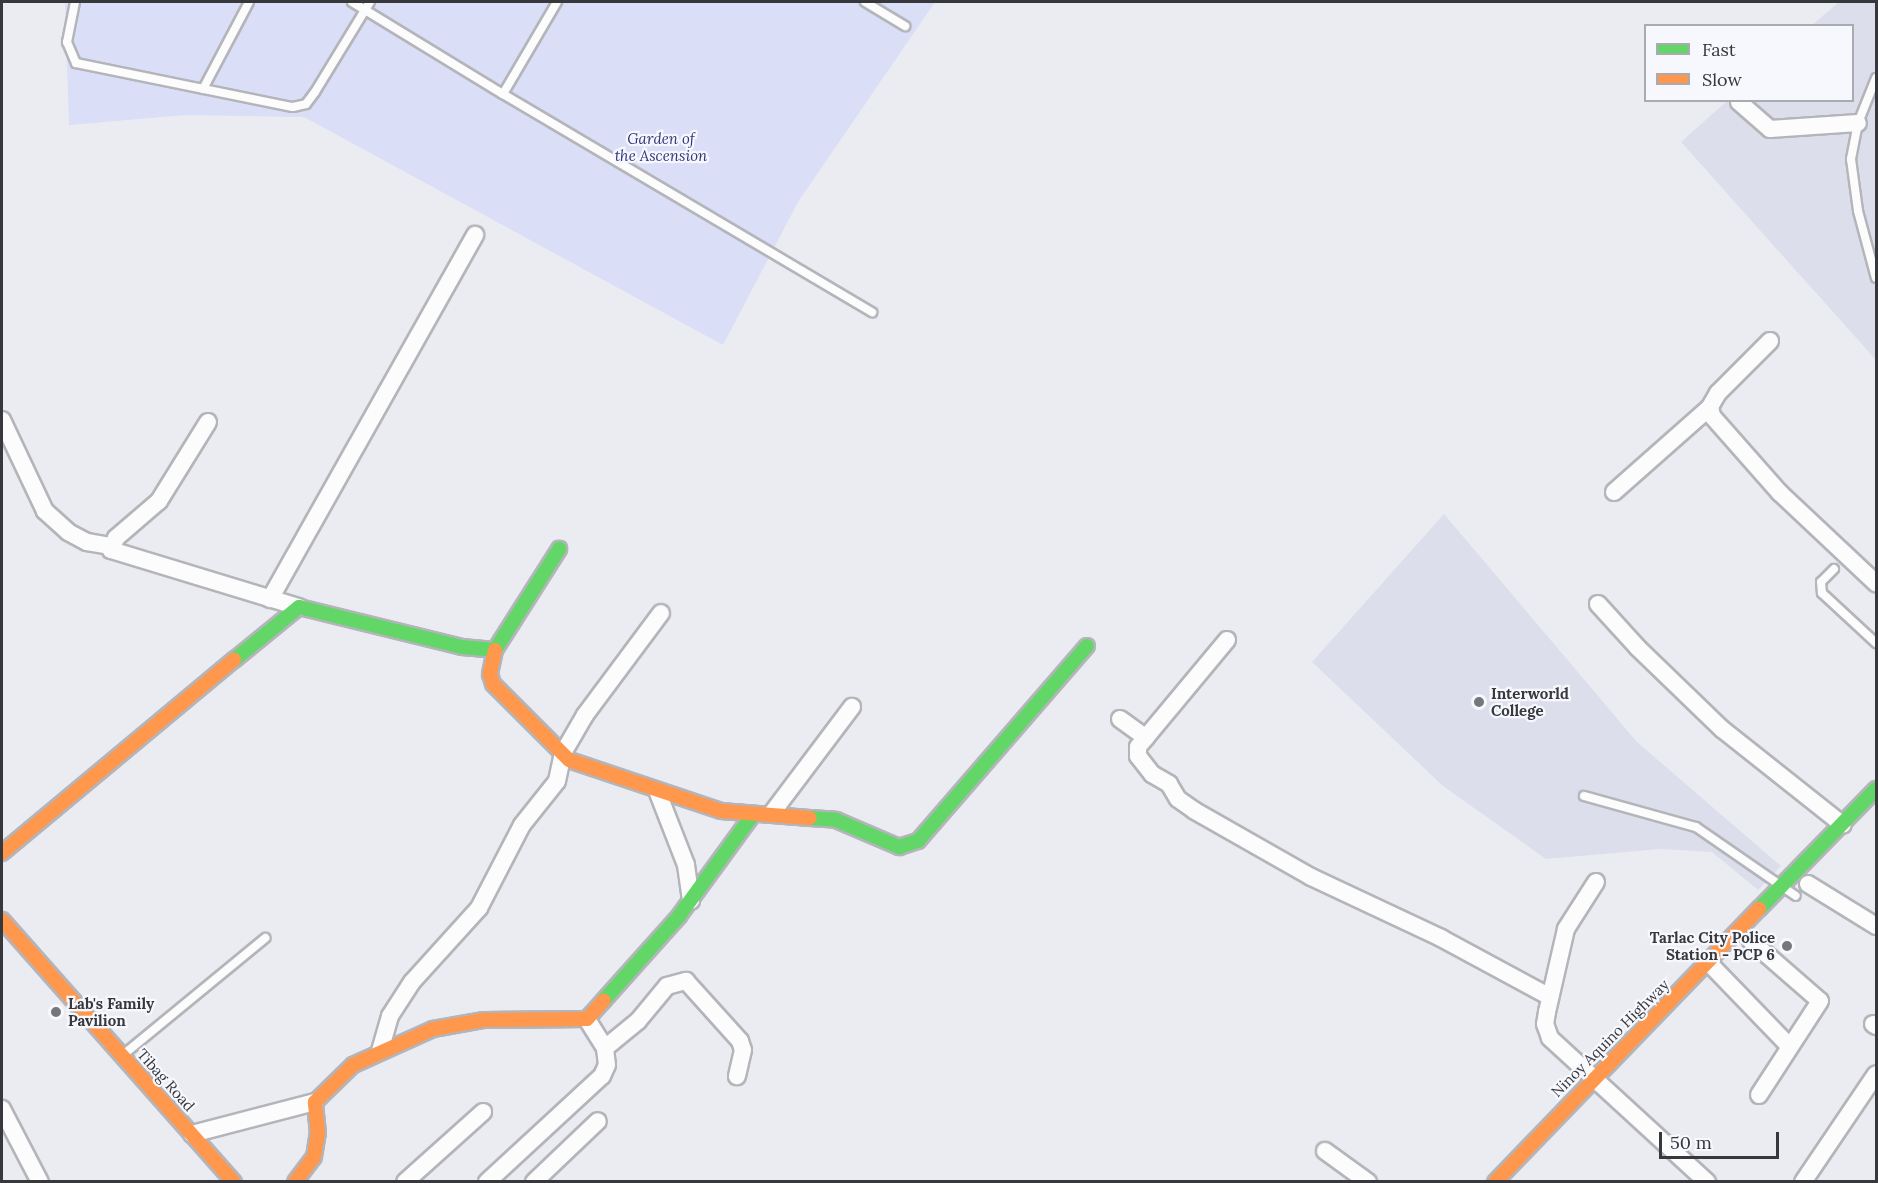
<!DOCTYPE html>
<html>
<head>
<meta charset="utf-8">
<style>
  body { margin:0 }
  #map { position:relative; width:1878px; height:1183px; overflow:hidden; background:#ebecf2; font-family:Lora,serif }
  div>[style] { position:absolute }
  .built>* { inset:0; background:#dcdeeb }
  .green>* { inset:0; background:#dadef6 }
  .roads { filter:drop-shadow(2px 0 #b4b5ba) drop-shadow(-2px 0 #b4b5ba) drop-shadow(0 2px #b4b5ba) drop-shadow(0 -2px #b4b5ba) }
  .lane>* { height:8px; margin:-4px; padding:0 4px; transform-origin:4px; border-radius:4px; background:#fcfcfd }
  .street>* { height:16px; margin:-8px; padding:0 8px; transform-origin:8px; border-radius:8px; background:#fcfcfd }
  .fast>* { height:14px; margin:-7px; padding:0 7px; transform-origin:7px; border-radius:7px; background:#63d668 }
  .slow>* { height:14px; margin:-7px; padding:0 7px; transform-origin:7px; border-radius:7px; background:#ff974d }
  .dots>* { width:16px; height:16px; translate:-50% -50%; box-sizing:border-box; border:3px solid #f6f8fe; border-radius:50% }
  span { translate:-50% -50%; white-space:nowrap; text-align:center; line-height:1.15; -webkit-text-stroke:4.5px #f6f8fe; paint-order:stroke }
  .park-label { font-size:15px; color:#31367b; font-style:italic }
  .poi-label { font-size:15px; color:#37383c; font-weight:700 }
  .left { translate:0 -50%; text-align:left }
  .right { translate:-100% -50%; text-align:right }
  .street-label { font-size:15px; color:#37383c }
  .frame { position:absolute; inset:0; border:3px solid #37383c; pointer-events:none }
  .legend { position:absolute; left:1644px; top:24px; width:210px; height:78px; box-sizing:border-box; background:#f6f8fe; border:2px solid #aaabb0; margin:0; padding:8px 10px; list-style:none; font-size:18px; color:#37383c }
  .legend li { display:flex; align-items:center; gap:12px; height:30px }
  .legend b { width:30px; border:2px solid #aaabb0 }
  .scale { position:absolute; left:1659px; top:1132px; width:120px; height:27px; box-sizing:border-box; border:3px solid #37383c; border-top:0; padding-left:8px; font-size:18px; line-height:21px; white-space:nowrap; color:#37383c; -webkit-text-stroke:4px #f6f8fe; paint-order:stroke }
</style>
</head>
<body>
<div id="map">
  <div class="built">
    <div style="clip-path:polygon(1839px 2px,1876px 2px,1876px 360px,1681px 142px,1727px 101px,1852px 100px,1852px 26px,1812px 25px)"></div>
    <div style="clip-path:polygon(1444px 514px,1637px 742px,1781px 866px,1758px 890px,1712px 852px,1660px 849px,1546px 859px,1443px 786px,1312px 662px)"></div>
  </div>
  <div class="green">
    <div style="clip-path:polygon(65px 2px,935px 2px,798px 202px,723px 345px,304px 117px,186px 115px,69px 125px)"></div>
  </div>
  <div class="roads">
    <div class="lane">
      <div style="left:75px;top:2px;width:41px;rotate:101.3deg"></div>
      <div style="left:67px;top:42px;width:23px;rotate:67deg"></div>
      <div style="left:76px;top:63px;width:221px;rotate:11.5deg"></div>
      <div style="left:293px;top:107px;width:13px;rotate:-13deg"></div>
      <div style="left:306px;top:104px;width:15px;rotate:-53deg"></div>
      <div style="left:315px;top:92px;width:105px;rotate:-58.6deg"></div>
      <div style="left:352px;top:2px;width:177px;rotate:31.4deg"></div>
      <div style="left:503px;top:94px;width:107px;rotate:-59.6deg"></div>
      <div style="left:865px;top:2px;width:47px;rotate:31deg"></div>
      <div style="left:1876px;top:78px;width:48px;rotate:111.8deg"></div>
      <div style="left:1858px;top:123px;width:37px;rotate:101deg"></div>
      <div style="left:1851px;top:159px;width:52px;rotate:82.3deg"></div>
      <div style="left:1858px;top:211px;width:69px;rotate:75deg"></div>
      <div style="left:203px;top:89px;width:98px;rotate:-62.1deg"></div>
      <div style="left:503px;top:94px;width:429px;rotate:30.6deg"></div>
      <div style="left:1834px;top:569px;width:18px;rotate:135deg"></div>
      <div style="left:1821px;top:582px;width:11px;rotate:85deg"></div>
      <div style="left:1822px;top:593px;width:74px;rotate:42.8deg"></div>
      <div style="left:1584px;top:796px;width:116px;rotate:15.5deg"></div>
      <div style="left:1696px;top:827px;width:121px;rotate:34.6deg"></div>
      <div style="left:124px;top:1054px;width:183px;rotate:-39.4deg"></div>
    </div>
    <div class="street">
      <div style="left:1739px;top:102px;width:41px;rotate:41.1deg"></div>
      <div style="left:1770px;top:129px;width:88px;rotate:-3.9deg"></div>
      <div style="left:1770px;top:341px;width:74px;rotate:135deg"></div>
      <div style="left:1718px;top:393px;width:16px;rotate:120deg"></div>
      <div style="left:1710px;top:407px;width:9px;rotate:77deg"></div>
      <div style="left:1712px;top:416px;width:103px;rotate:48.6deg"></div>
      <div style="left:1780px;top:493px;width:132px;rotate:43.2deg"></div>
      <div style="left:2px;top:420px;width:101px;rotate:64.7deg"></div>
      <div style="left:45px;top:511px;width:31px;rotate:42deg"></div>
      <div style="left:68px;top:532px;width:21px;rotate:28deg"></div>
      <div style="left:87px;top:542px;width:23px;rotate:10deg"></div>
      <div style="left:208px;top:422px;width:93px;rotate:121.8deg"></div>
      <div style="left:159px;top:501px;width:57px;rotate:139.3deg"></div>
      <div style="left:116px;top:538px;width:13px;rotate:113deg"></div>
      <div style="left:111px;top:550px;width:196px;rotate:16.9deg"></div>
      <div style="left:1614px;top:492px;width:128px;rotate:-41.5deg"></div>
      <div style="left:270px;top:599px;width:418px;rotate:-60.6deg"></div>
      <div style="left:1598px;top:604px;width:59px;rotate:47.7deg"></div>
      <div style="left:1638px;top:648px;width:117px;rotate:44deg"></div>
      <div style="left:1722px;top:729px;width:154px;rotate:38.4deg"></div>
      <div style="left:1227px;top:640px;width:139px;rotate:129.8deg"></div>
      <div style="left:1138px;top:747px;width:9px;rotate:90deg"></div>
      <div style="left:1138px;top:756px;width:23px;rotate:52deg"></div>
      <div style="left:1152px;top:774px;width:20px;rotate:30deg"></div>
      <div style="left:1169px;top:784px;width:17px;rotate:59deg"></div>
      <div style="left:1178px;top:799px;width:21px;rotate:35deg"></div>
      <div style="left:1195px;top:811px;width:133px;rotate:29.6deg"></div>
      <div style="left:1311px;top:877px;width:144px;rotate:25.1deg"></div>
      <div style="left:1441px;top:938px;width:124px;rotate:28.4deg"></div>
      <div style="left:1120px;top:719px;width:32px;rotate:36deg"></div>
      <div style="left:658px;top:793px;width:77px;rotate:68.7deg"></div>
      <div style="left:686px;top:865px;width:36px;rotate:82deg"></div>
      <div style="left:772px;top:813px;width:133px;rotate:-53deg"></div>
      <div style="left:1596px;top:882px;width:56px;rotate:122.6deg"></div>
      <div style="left:1566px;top:929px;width:85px;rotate:102.9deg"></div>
      <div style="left:1547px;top:1012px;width:12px;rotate:99deg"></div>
      <div style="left:1545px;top:1024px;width:15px;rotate:70deg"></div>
      <div style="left:1550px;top:1038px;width:213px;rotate:42.5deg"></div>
      <div style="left:1808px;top:884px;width:80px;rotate:31.7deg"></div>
      <div style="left:1751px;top:941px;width:91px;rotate:41deg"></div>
      <div style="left:1820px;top:1001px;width:112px;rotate:123deg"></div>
      <div style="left:1708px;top:962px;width:117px;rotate:46deg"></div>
      <div style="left:1873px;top:1024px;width:4px;rotate:34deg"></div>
      <div style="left:605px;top:1048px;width:43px;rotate:-39.3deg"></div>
      <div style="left:638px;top:1021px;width:45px;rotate:-50.4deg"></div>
      <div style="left:667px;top:986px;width:20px;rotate:-15deg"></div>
      <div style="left:686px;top:981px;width:81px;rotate:48deg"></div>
      <div style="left:740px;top:1041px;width:9px;rotate:72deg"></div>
      <div style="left:743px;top:1050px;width:27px;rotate:103deg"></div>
      <div style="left:380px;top:1051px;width:36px;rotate:-74deg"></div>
      <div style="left:390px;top:1016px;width:40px;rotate:-57.1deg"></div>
      <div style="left:412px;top:982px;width:100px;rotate:-47.8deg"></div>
      <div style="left:479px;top:908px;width:93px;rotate:-62.6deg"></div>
      <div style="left:522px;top:825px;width:56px;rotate:-51.5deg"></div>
      <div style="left:557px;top:781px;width:29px;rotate:-78deg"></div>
      <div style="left:563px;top:753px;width:44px;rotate:-59.9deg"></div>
      <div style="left:585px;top:715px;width:127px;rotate:-53.3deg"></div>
      <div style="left:2px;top:1109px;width:82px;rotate:62.5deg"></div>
      <div style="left:192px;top:1134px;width:127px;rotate:-14.6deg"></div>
      <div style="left:1325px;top:1151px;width:53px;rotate:35.8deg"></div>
      <div style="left:405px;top:1182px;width:105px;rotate:-41.9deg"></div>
      <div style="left:487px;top:1182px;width:156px;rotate:-42.7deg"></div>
      <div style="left:602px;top:1076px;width:12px;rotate:-66deg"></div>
      <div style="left:607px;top:1065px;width:17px;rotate:-97deg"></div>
      <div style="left:605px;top:1048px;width:34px;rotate:-122deg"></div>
      <div style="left:534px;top:1182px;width:88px;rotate:-43.6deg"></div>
      <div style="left:1803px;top:1182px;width:130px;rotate:-55.9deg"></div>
    </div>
    <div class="fast">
      <div style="left:234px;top:660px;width:84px;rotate:-39.2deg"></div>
      <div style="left:299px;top:607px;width:168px;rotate:13.8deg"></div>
      <div style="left:462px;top:647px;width:33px;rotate:5deg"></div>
      <div style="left:495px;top:650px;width:120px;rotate:-57.6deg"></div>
      <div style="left:810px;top:818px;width:26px;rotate:4deg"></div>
      <div style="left:836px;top:820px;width:69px;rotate:23.2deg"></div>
      <div style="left:899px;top:847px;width:20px;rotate:-18deg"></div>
      <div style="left:918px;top:841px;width:258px;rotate:-49.1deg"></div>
      <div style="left:1759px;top:909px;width:168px;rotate:-45.7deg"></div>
      <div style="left:604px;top:1000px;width:113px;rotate:-48.2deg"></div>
      <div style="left:679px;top:916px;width:124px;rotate:-53.9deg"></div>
    </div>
    <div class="slow">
      <div style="left:495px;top:650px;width:25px;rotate:102deg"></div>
      <div style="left:490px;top:674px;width:10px;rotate:73deg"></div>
      <div style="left:493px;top:684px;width:107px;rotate:45deg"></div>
      <div style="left:569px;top:760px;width:160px;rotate:18.5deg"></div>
      <div style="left:721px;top:811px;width:89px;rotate:4.5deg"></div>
      <div style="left:2px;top:853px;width:302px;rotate:-39.8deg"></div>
      <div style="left:2px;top:920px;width:350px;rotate:48.5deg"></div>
      <div style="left:295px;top:1182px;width:31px;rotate:-53deg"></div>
      <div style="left:314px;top:1157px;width:24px;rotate:-81deg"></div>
      <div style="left:318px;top:1133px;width:31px;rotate:-96deg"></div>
      <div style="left:315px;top:1102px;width:53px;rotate:-44.2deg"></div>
      <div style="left:353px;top:1065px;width:88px;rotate:-24.2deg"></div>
      <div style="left:433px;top:1029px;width:52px;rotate:-10deg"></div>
      <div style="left:484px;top:1020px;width:103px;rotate:-0.6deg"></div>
      <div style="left:587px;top:1019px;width:25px;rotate:-48deg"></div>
      <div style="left:1495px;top:1182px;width:380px;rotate:-46deg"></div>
    </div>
  </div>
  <div class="dots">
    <div style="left:1479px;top:702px;background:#76777c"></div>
    <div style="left:1787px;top:946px;background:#76777c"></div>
    <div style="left:56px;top:1012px;background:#76777c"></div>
  </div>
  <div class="park-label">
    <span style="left:661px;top:147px">Garden of<br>the Ascension</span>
  </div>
  <div class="poi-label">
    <span class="left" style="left:1491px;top:702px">Interworld<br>College</span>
    <span class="right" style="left:1775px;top:946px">Tarlac City Police<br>Station - PCP 6</span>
    <span class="left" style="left:68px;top:1012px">Lab's Family<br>Pavilion</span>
  </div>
  <div class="street-label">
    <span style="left:1610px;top:1038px;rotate:-45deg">Ninoy Aquino Highway</span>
    <span style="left:166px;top:1080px;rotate:48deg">Tibag Road</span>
  </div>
  <div class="frame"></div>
  <ul class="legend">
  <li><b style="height:8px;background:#63d668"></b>Fast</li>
  <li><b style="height:8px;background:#ff974d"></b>Slow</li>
  </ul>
  <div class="scale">50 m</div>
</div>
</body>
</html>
